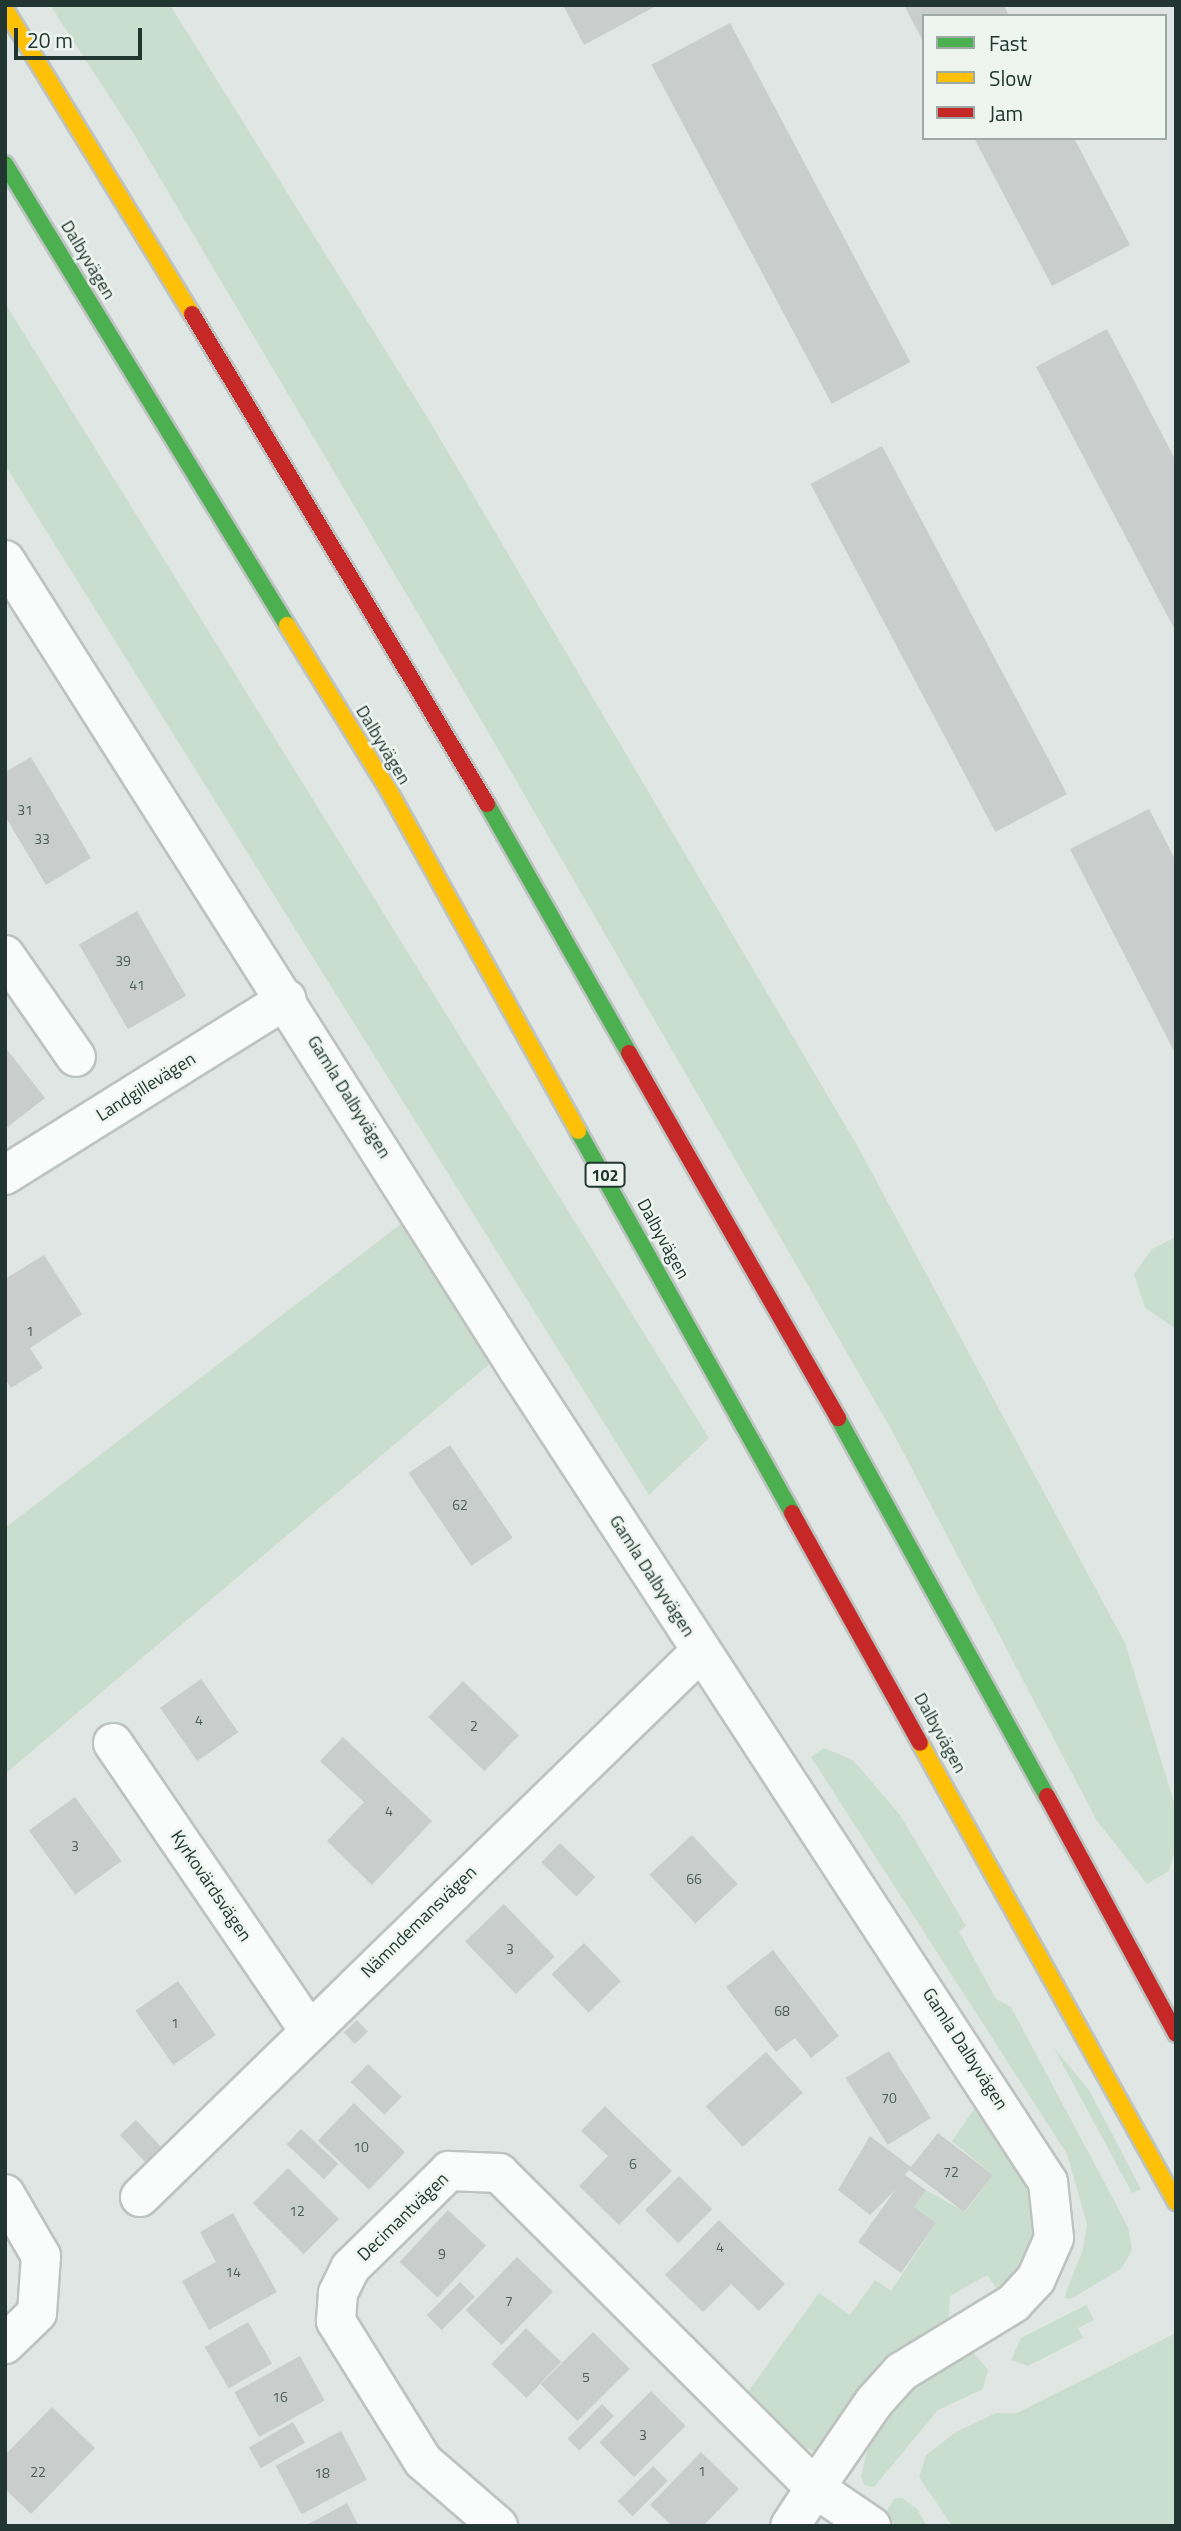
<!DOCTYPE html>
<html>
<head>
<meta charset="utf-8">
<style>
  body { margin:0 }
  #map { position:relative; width:1181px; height:2531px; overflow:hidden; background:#e0e6e3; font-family:"Titillium Web",sans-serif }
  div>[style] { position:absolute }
  .green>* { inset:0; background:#caded0 }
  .building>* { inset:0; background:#c9cecc; transform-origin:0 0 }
  .roads { filter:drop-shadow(2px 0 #bdc3c0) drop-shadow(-2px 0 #bdc3c0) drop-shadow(0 2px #bdc3c0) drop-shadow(0 -2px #bdc3c0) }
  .street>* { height:38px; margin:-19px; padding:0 19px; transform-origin:19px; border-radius:19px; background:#fafbfb }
  .fast>* { height:16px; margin:-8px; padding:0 8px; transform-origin:8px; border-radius:8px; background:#4caf50 }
  .slow>* { height:16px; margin:-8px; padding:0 8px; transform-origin:8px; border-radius:8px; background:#ffc107 }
  .jam>* { height:16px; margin:-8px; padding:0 8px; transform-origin:8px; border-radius:8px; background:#c62828 }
  span { translate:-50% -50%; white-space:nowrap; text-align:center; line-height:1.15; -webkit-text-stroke:5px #eef5f1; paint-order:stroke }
  .number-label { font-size:14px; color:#4c5d58 }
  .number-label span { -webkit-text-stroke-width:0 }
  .shield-label span { padding:2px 5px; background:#eef5f1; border:2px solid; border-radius:5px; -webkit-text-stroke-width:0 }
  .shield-label { font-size:16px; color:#213630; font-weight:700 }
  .street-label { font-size:18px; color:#213630 }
  .frame { position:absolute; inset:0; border:7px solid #213630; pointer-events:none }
  .legend { position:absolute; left:922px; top:14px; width:245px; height:126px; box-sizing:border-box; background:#eef5f1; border:2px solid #9ca9a4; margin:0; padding:9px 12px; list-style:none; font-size:21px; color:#213630 }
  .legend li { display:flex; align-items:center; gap:14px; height:35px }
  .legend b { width:35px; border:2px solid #9ca9a4 }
  .scale { position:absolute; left:14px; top:28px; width:128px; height:32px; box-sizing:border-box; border:4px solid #213630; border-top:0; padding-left:9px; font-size:21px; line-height:24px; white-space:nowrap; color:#213630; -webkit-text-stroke:5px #eef5f1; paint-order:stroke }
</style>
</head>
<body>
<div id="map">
  <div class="green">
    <div style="clip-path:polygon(50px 5px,170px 5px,429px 420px,858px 1147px,1125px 1643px,1176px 1809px,1176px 1846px,1169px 1871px,1147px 1884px,1097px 1821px,891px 1429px,484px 725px,135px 136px)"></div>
    <div style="clip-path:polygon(5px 303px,709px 1438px,649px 1495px,5px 465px)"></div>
    <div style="clip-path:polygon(419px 1210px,506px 1350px,5px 1774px,5px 1528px)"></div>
    <div style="clip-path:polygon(1176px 1237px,1176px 1329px,1145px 1308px,1134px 1274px,1152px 1249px)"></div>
    <div style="clip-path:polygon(824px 1748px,853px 1760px,900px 1815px,966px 1926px,959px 1931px,996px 1999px,1011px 2007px,1128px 2227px,1132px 2250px,1122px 2268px,1071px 2299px,1064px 2298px,1083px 2249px,1087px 2224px,1067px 2154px,811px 1757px)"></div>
    <div style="clip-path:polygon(1054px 2048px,1089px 2090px,1141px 2189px,1132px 2193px)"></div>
    <div style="clip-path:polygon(979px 2102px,1030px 2188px,1037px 2232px,1029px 2260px,999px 2292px,987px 2275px,950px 2296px,949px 2320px,909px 2344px,883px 2369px,823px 2454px,800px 2446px,747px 2393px,819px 2293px,850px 2315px,875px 2280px,891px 2291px,936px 2223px,914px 2207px,926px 2190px,965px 2212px,993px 2175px,952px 2141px)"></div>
    <div style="clip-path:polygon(1086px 2305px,1094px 2320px,1078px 2328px,1083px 2338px,1028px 2366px,1011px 2360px,1021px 2338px)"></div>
    <div style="clip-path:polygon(1176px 2333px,1176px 2526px,952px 2526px,919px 2477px,926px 2455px,956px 2432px,996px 2413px,1017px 2413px)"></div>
    <div style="clip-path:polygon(970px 2349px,988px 2370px,983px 2389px,938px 2410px,874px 2487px,864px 2485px,861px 2477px,868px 2447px,891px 2416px,915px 2389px)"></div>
    <div style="clip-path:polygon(902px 2498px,917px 2509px,927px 2526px,896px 2526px,885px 2514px,894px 2499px)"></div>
  </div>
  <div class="building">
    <div style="clip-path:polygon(563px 5px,658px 5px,584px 45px)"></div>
    <div style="clip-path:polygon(904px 5px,1004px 5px,1009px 16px,924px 16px,924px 43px)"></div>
    <div style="left:730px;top:23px;width:384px;height:89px;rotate:62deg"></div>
    <div style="clip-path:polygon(974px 138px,1074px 138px,1130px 245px,1052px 286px)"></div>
    <div style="clip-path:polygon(1107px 329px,1176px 461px,1176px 632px,1036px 367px)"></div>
    <div style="left:882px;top:446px;width:394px;height:81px;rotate:62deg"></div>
    <div style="clip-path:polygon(31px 757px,91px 858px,46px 885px,5px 816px,5px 772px)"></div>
    <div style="clip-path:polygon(1149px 809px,1176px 861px,1176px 1055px,1070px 849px)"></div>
    <div style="left:137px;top:911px;width:98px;height:67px;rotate:60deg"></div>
    <div style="clip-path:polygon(5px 1047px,45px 1098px,5px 1129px)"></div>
    <div style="clip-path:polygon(44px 1255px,82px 1314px,30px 1348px,43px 1368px,11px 1388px,5px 1379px,5px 1279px)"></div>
    <div style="left:450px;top:1445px;width:112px;height:50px;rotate:56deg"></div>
    <div style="left:201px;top:1679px;width:65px;height:50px;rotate:55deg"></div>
    <div style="left:463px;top:1681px;width:78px;height:50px;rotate:44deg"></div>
    <div style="clip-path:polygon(343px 1737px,432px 1821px,372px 1885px,327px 1841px,364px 1802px,320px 1761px)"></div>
    <div style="left:75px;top:1797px;width:79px;height:57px;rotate:54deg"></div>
    <div style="left:692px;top:1835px;width:67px;height:58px;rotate:47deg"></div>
    <div style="left:560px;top:1843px;width:49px;height:27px;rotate:44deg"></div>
    <div style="left:504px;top:1904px;width:73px;height:54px;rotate:46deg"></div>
    <div style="left:584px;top:1943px;width:53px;height:45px;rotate:46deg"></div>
    <div style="clip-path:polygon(773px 1950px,839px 2036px,811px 2058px,795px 2038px,776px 2052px,726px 1987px)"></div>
    <div style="left:178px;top:1981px;width:66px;height:52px;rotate:55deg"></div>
    <div style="left:357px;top:2020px;width:16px;height:18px;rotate:47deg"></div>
    <div style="left:889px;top:2051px;width:79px;height:51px;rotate:58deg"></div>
    <div style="left:766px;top:2052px;width:55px;height:81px;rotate:48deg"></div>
    <div style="left:368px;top:2064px;width:47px;height:25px;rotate:44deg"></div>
    <div style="left:354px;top:2103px;width:71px;height:52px;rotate:44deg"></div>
    <div style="clip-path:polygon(605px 2106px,672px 2171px,619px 2225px,579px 2186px,608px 2156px,581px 2131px)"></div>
    <div style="left:136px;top:2120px;width:38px;height:22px;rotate:47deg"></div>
    <div style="left:301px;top:2129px;width:51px;height:21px;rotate:43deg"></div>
    <div style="clip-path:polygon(938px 2133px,993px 2175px,964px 2212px,909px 2170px,905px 2175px,926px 2190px,914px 2207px,936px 2223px,901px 2273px,858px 2242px,896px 2189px,870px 2215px,838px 2190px,870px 2136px,911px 2167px)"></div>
    <div style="left:288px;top:2168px;width:72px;height:50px;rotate:45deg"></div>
    <div style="left:679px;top:2176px;width:47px;height:48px;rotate:45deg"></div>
    <div style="left:448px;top:2210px;width:52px;height:71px;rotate:43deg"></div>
    <div style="clip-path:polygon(233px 2213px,277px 2292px,209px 2330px,182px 2281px,216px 2262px,200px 2232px)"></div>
    <div style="clip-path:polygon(719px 2220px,785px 2284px,759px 2311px,731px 2284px,703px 2312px,665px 2275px)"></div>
    <div style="left:517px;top:2257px;width:50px;height:74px;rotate:44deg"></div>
    <div style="left:460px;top:2282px;width:21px;height:47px;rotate:45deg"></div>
    <div style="left:248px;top:2322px;width:48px;height:50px;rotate:60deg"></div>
    <div style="left:526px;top:2328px;width:49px;height:50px;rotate:44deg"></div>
    <div style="left:593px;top:2332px;width:52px;height:74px;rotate:45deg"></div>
    <div style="left:300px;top:2356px;width:51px;height:75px;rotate:61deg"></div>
    <div style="left:651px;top:2391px;width:49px;height:73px;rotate:45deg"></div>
    <div style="left:602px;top:2404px;width:17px;height:49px;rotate:45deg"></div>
    <div style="clip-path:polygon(52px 2407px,95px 2448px,31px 2514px,5px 2489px,5px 2455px)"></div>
    <div style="left:293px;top:2422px;width:24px;height:51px;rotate:60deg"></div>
    <div style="left:341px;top:2431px;width:55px;height:74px;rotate:62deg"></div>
    <div style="clip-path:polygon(701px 2452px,739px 2489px,703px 2526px,672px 2526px,650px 2505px)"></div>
    <div style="left:653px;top:2466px;width:21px;height:50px;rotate:45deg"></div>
    <div style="clip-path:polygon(347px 2503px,359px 2526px,305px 2526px)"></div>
  </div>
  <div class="roads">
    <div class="street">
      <div style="left:5px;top:560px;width:958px;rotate:57.62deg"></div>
      <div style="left:518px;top:1369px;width:970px;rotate:56.9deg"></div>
      <div style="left:1048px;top:2182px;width:56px;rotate:83.9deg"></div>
      <div style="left:1054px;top:2238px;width:45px;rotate:113.7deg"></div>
      <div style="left:1036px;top:2279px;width:33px;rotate:133deg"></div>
      <div style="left:1014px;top:2303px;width:132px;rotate:148.6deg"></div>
      <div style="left:901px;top:2372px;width:40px;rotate:132deg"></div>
      <div style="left:874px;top:2402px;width:104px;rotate:124.5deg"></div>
      <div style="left:815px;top:2488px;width:68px;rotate:34.2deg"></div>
      <div style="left:5px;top:955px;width:124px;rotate:55.2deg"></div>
      <div style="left:5px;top:1175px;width:332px;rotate:-32deg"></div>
      <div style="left:113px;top:1743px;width:348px;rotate:55.7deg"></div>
      <div style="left:5px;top:2194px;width:72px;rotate:59.9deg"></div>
      <div style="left:41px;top:2256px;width:57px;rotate:94deg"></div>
      <div style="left:37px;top:2313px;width:45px;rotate:135.9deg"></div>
      <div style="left:140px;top:2197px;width:783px;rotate:-44.22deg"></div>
      <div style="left:498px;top:2526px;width:99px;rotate:-139.1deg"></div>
      <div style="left:423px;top:2461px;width:165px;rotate:-121.9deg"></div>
      <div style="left:336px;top:2321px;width:28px;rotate:-86deg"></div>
      <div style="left:338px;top:2293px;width:28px;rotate:-64deg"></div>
      <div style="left:350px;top:2268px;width:139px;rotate:-44.4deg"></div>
      <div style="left:449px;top:2171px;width:50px;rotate:2.3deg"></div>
      <div style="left:499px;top:2173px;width:446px;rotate:44.9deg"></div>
      <div style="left:815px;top:2488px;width:45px;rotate:123.3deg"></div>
    </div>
    <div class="fast">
      <div style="left:5px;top:164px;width:540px;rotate:58.55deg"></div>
      <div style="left:487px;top:804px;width:287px;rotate:60.3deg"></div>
      <div style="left:578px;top:1131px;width:438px;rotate:60.7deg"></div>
      <div style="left:838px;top:1418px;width:432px;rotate:61.1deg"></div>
    </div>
    <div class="slow">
      <div style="left:5px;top:9px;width:358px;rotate:58.5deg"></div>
      <div style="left:287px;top:625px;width:195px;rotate:58.4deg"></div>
      <div style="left:389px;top:791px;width:389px;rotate:60.9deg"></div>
      <div style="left:920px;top:1743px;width:526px;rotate:60.85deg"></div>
    </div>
    <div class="jam">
      <div style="left:192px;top:314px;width:572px;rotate:58.95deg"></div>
      <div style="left:629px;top:1053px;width:421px;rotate:60.2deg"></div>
      <div style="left:792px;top:1513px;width:263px;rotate:60.9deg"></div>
      <div style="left:1047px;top:1796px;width:271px;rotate:61.5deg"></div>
    </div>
  </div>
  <div class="number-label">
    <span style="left:25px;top:810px">31</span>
    <span style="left:42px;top:839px">33</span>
    <span style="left:123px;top:961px">39</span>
    <span style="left:137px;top:985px">41</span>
    <span style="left:30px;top:1331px">1</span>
    <span style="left:460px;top:1505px">62</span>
    <span style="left:199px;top:1720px">4</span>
    <span style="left:474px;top:1726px">2</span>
    <span style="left:389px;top:1811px">4</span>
    <span style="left:75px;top:1846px">3</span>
    <span style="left:694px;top:1879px">66</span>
    <span style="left:510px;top:1949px">3</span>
    <span style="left:782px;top:2011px">68</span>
    <span style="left:175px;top:2023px">1</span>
    <span style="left:889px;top:2098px">70</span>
    <span style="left:361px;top:2147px">10</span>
    <span style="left:633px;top:2164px">6</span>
    <span style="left:951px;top:2172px">72</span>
    <span style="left:297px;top:2211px">12</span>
    <span style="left:720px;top:2247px">4</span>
    <span style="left:442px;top:2254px">9</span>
    <span style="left:233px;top:2272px">14</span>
    <span style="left:509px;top:2301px">7</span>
    <span style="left:586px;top:2377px">5</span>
    <span style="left:280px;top:2397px">16</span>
    <span style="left:643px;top:2435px">3</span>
    <span style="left:702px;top:2471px">1</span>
    <span style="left:38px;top:2472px">22</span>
    <span style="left:322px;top:2473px">18</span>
  </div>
  <div class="shield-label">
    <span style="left:605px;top:1175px">102</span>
  </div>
  <div class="street-label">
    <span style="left:88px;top:260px;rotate:59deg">Dalbyvägen</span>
    <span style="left:383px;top:745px;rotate:59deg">Dalbyvägen</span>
    <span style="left:146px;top:1087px;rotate:-32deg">Landgillevägen</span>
    <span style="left:349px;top:1097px;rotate:58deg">Gamla Dalbyvägen</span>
    <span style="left:663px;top:1239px;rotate:61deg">Dalbyvägen</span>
    <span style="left:652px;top:1576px;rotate:57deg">Gamla Dalbyvägen</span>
    <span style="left:940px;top:1733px;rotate:61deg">Dalbyvägen</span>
    <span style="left:211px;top:1886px;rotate:56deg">Kyrkovärdsvägen</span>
    <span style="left:419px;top:1922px;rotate:-44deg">Nämndemansvägen</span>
    <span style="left:965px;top:2049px;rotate:57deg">Gamla Dalbyvägen</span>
    <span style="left:403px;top:2217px;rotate:-44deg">Decimantvägen</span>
  </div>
  <div class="frame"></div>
  <ul class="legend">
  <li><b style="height:9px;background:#4caf50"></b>Fast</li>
  <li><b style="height:9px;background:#ffc107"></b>Slow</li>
  <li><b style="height:9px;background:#c62828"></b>Jam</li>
  </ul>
  <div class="scale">20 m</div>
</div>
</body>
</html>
